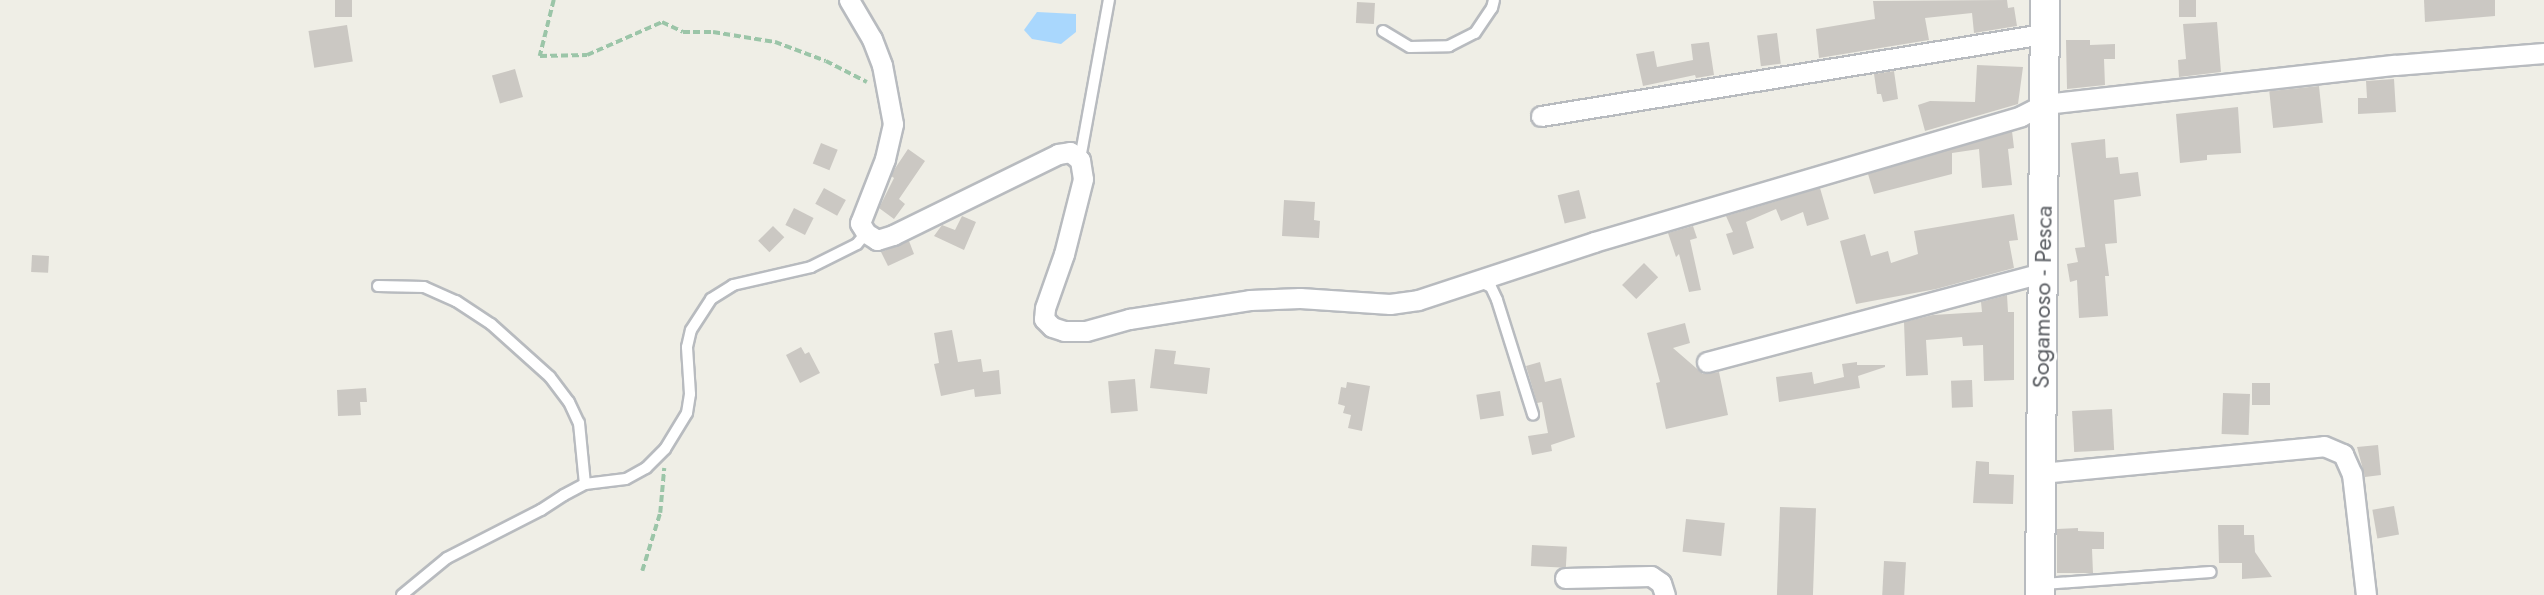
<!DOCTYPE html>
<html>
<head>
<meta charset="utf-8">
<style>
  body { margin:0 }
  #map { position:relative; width:2544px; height:595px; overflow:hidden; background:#efeee6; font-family:Jost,sans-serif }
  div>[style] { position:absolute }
  .water>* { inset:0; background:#a9d7fd }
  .building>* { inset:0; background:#cbc8c3; transform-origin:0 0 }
  .path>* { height:3.5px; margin-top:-1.75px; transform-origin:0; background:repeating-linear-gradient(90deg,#9bc5a8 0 7px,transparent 0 10.5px) }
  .roads { filter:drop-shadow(2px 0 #b8bbbf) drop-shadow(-2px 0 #b8bbbf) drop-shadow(0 2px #b8bbbf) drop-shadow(0 -2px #b8bbbf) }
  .lane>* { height:10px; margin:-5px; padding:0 5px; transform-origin:5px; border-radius:5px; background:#fff }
  .street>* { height:19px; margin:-9.5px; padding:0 9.5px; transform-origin:9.5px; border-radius:9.5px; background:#fff }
  .secondary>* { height:28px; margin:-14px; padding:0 14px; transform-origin:14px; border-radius:14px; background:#fff }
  span { translate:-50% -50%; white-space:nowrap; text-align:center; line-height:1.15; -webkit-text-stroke:6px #fff; paint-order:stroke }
  .street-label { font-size:24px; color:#5e6166 }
</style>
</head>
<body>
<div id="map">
  <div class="water">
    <div style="clip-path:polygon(1037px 12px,1076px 14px,1076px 32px,1061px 44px,1032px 39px,1024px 30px)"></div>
  </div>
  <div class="building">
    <div style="left:335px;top:0;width:17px;height:17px"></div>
    <div style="clip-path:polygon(2007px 0,2008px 8px,2014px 7px,2017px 26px,1974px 33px,1972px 13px,1925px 18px,1929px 40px,1819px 58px,1816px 29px,1875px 19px,1873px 1px)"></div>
    <div style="left:2179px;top:0;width:17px;height:17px"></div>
    <div style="clip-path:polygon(2424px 0,2495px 0,2495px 16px,2425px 22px)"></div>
    <div style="left:1357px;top:2px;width:18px;height:21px;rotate:3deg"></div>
    <div style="clip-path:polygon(2217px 22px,2221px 72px,2179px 77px,2178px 60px,2186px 59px,2183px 24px)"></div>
    <div style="left:347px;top:25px;width:37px;height:39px;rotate:81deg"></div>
    <div style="left:1777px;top:33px;width:31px;height:20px;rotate:83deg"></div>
    <div style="clip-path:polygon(2066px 40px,2090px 40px,2090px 45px,2115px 44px,2115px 59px,2104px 59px,2105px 85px,2067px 89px)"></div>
    <div style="clip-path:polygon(1709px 42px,1714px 75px,1696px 78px,1695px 75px,1643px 86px,1636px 54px,1654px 51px,1657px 67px,1693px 60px,1691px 44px)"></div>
    <div style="clip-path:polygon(1977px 65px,2023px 67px,2018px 104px,1925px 131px,1918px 105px,1930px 101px,1975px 102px)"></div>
    <div style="left:515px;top:69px;width:29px;height:24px;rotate:74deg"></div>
    <div style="clip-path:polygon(1894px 71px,1898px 99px,1883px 102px,1881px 94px,1877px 94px,1874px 74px)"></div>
    <div style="clip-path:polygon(2394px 79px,2396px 112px,2358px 114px,2358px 98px,2367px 98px,2366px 81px)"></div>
    <div style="left:2319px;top:86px;width:37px;height:50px;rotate:84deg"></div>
    <div style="clip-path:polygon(2238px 107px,2241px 153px,2207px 155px,2207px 160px,2180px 163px,2176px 114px)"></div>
    <div style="clip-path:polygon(2012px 131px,2014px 148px,2008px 149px,2012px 185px,1982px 188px,1979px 149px,1952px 153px,1952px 174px,1874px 194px,1868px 174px)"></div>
    <div style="clip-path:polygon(2105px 139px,2106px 158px,2118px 157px,2120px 174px,2138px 172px,2141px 196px,2114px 200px,2117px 243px,2105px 244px,2109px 276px,2105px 276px,2108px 316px,2079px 318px,2077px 280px,2070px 282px,2067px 264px,2078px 262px,2075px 248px,2085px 247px,2071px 143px)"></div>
    <div style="left:821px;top:143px;width:18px;height:22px;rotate:22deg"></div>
    <div style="clip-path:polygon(908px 149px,925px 161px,899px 199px,905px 204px,894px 219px,879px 208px,894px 178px,891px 176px,894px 170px)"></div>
    <div style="left:824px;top:188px;width:25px;height:18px;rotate:29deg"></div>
    <div style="clip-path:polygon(1820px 188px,1829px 219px,1807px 226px,1803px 212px,1781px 221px,1776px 209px,1746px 222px,1754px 248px,1733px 255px,1726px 234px,1733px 232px,1726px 216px)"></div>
    <div style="left:1579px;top:190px;width:29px;height:22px;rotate:76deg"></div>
    <div style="clip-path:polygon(1284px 200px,1315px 202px,1314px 220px,1320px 221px,1319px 238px,1282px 236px)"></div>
    <div style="left:794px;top:208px;width:22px;height:19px;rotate:27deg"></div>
    <div style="clip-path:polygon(2014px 214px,2018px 240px,2009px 241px,2014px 268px,1936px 289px,1856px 304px,1840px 241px,1865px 234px,1871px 256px,1888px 251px,1891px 263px,1918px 254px,1914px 231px)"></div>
    <div style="clip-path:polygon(962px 216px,976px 222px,964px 250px,934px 236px,942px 225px,955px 230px)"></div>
    <div style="left:773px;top:226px;width:16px;height:21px;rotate:45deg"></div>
    <div style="clip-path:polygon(1693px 226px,1697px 238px,1690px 240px,1701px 290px,1689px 292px,1679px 254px,1676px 257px,1668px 233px)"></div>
    <div style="clip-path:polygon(909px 241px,914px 254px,888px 266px,881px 252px)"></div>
    <div style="left:32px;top:255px;width:17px;height:17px;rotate:3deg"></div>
    <div style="left:1644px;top:263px;width:20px;height:31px;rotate:45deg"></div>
    <div style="clip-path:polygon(2007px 295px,2008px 312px,2014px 312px,2014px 380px,1984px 381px,1983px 345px,1963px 346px,1962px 337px,1926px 340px,1928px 375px,1906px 376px,1904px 322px,1933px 315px,1982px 312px,1981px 302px)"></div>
    <div style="clip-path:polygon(1685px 323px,1690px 343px,1673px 348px,1703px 374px,1719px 372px,1728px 415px,1666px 429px,1656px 383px,1660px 382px,1647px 333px)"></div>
    <div style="clip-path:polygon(952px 330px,958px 362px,981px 359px,983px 372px,999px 370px,1001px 394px,975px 397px,974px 389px,941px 396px,934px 364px,939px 363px,934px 333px)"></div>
    <div style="clip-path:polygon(801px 347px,805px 354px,809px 352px,820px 373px,800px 383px,786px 355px)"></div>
    <div style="clip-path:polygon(1155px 349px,1176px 351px,1174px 364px,1210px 368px,1207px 394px,1150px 388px)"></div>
    <div style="clip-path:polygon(1540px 362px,1545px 382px,1561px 378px,1575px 437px,1551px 445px,1552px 451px,1532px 455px,1528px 436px,1548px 433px,1542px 402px,1537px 403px,1526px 366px)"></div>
    <div style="clip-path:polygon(1857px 362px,1857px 365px,1885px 365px,1885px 367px,1858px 376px,1860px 388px,1779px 402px,1776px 377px,1812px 372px,1814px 384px,1844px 377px,1842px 364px)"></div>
    <div style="left:1135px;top:379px;width:32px;height:27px;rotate:85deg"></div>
    <div style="left:1972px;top:380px;width:27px;height:21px;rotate:88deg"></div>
    <div style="clip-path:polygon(1347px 382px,1370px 386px,1362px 431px,1348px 428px,1351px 415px,1343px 413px,1345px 406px,1338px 404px,1341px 387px,1346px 388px)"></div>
    <div style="left:2252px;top:383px;width:18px;height:22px"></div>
    <div style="clip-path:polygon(366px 388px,367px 402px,360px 402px,361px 415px,338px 416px,337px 390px)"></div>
    <div style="left:1500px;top:391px;width:25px;height:24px;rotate:81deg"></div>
    <div style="left:2223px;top:393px;width:27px;height:41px;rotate:2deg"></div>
    <div style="left:2112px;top:409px;width:41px;height:40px;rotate:87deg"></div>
    <div style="clip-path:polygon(2378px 445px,2381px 475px,2365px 477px,2357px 447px)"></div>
    <div style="clip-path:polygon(1976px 461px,1989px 462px,1989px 474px,2014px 475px,2013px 504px,1973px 503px)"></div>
    <div style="left:2394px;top:506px;width:29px;height:22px;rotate:80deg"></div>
    <div style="left:1780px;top:507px;width:36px;height:88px;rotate:2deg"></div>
    <div style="left:1686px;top:519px;width:39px;height:33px;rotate:6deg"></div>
    <div style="clip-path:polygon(2218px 525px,2244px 525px,2244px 535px,2254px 535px,2255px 552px,2272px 577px,2242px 579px,2242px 563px,2219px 563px)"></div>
    <div style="clip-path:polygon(2078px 528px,2078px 531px,2104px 532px,2104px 549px,2092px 549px,2093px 573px,2057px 573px,2057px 529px)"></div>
    <div style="left:1532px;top:545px;width:35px;height:21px;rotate:3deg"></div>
    <div style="left:1884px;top:561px;width:22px;height:34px;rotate:3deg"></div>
  </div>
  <div class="path">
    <div style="left:554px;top:0;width:58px;rotate:104deg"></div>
    <div style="left:540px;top:56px;width:47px;rotate:-1.2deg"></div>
    <div style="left:587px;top:55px;width:82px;rotate:-23.7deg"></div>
    <div style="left:662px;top:22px;width:23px;rotate:25deg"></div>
    <div style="left:683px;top:32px;width:30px"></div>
    <div style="left:713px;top:32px;width:63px;rotate:9.2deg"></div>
    <div style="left:775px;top:42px;width:54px;rotate:20.4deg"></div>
    <div style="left:826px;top:61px;width:46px;rotate:27.1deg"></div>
    <div style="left:642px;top:571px;width:61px;rotate:-72.8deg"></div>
    <div style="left:660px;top:513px;width:45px;rotate:-84.9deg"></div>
  </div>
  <div class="roads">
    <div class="lane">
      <div style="left:1383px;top:31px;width:31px;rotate:31deg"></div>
      <div style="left:1410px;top:47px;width:39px;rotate:-1deg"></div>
      <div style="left:1449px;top:46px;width:29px;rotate:-27deg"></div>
      <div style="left:1475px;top:33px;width:30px;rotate:-56deg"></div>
      <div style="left:1492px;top:8px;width:8px;rotate:-76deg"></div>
      <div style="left:1080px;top:159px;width:162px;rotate:-79.7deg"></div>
      <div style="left:1479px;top:281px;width:13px;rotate:27deg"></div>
      <div style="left:1491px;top:287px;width:14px;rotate:65deg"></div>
      <div style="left:1497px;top:300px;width:120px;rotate:72.5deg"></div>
      <div style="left:378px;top:286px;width:46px;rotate:1.2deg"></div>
      <div style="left:424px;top:287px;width:35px;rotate:24deg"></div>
      <div style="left:456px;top:301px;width:42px;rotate:33.3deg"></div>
      <div style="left:491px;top:324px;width:79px;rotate:41.9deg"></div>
      <div style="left:550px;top:377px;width:31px;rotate:53deg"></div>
      <div style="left:569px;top:402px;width:23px;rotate:65deg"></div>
      <div style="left:579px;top:423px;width:61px;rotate:84.4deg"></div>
      <div style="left:2044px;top:584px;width:167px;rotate:-4.1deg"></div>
      <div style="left:402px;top:595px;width:58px;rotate:-39.4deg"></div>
      <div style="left:447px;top:558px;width:106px;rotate:-27.1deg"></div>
      <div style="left:541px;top:510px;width:27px;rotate:-33deg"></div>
      <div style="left:564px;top:495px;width:24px;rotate:-28deg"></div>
      <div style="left:585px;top:484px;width:41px;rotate:-7deg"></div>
      <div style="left:626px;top:479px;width:23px;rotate:-29deg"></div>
      <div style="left:646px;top:468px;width:27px;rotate:-45deg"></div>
      <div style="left:665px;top:449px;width:42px;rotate:-58.6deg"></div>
      <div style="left:687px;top:413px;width:19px;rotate:-81deg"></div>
      <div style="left:690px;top:394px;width:47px;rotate:-93.7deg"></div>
      <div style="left:687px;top:347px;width:17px;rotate:-77deg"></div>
      <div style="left:691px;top:330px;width:37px;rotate:-57deg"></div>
      <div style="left:711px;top:299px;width:26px;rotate:-32deg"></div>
      <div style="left:733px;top:285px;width:80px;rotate:-13deg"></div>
      <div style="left:811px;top:267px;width:51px;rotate:-26.6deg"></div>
      <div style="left:857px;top:244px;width:14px;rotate:-51deg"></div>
    </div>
    <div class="street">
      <div style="left:849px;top:0;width:45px;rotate:59.5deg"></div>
      <div style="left:872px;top:39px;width:28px;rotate:69deg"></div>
      <div style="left:882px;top:65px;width:60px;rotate:79.4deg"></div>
      <div style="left:893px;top:124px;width:36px;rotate:103deg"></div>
      <div style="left:885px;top:159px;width:69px;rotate:111.3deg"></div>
      <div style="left:860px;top:223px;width:12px;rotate:59deg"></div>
      <div style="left:866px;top:233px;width:13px;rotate:32deg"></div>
      <div style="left:877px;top:240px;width:17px;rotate:-17deg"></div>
      <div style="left:893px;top:235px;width:184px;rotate:-26.1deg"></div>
      <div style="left:1058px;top:154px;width:12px;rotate:-9deg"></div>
      <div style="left:1070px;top:152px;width:13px;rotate:39deg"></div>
      <div style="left:1080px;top:160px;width:19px;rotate:81deg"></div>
      <div style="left:1083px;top:179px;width:77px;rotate:104.2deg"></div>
      <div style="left:1064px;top:254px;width:57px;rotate:109.4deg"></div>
      <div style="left:1045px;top:308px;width:11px;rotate:95deg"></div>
      <div style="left:1044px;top:319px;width:11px;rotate:45deg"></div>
      <div style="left:1052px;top:327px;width:13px;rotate:18deg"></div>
      <div style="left:1064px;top:331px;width:22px"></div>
      <div style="left:1086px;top:331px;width:45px;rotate:-15.6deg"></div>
      <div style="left:1129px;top:319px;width:122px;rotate:-8.9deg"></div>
      <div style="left:1250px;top:300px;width:50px;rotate:-2.3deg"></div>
      <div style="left:1300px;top:298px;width:90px;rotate:3.8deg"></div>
      <div style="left:1390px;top:304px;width:28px;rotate:-8deg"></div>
      <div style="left:1418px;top:300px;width:185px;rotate:-18.2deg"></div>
      <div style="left:1594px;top:242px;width:445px;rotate:-16.4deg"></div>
      <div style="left:2021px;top:116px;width:27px;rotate:-27deg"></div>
      <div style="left:2045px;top:104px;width:352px;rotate:-6.4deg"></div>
      <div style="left:2395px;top:65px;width:149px;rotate:-4.6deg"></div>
      <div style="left:1541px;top:116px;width:509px;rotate:-9.28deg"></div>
      <div style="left:1707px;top:362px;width:347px;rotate:-14.9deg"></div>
      <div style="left:2041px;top:473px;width:284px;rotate:-5.4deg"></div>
      <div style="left:2324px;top:446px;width:21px;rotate:23deg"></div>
      <div style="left:2343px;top:454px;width:22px;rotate:66deg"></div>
      <div style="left:2352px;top:474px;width:122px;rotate:83.4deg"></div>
      <div style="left:1565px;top:578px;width:86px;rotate:-1.3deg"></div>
      <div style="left:1651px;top:576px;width:12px;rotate:35deg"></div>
      <div style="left:1661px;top:583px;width:13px;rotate:72deg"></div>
    </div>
    <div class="secondary">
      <div style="left:2040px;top:595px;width:595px;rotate:-89.52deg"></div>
    </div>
  </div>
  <div class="street-label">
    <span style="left:2042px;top:297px;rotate:-89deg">Sogamoso - Pesca</span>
  </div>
</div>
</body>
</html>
